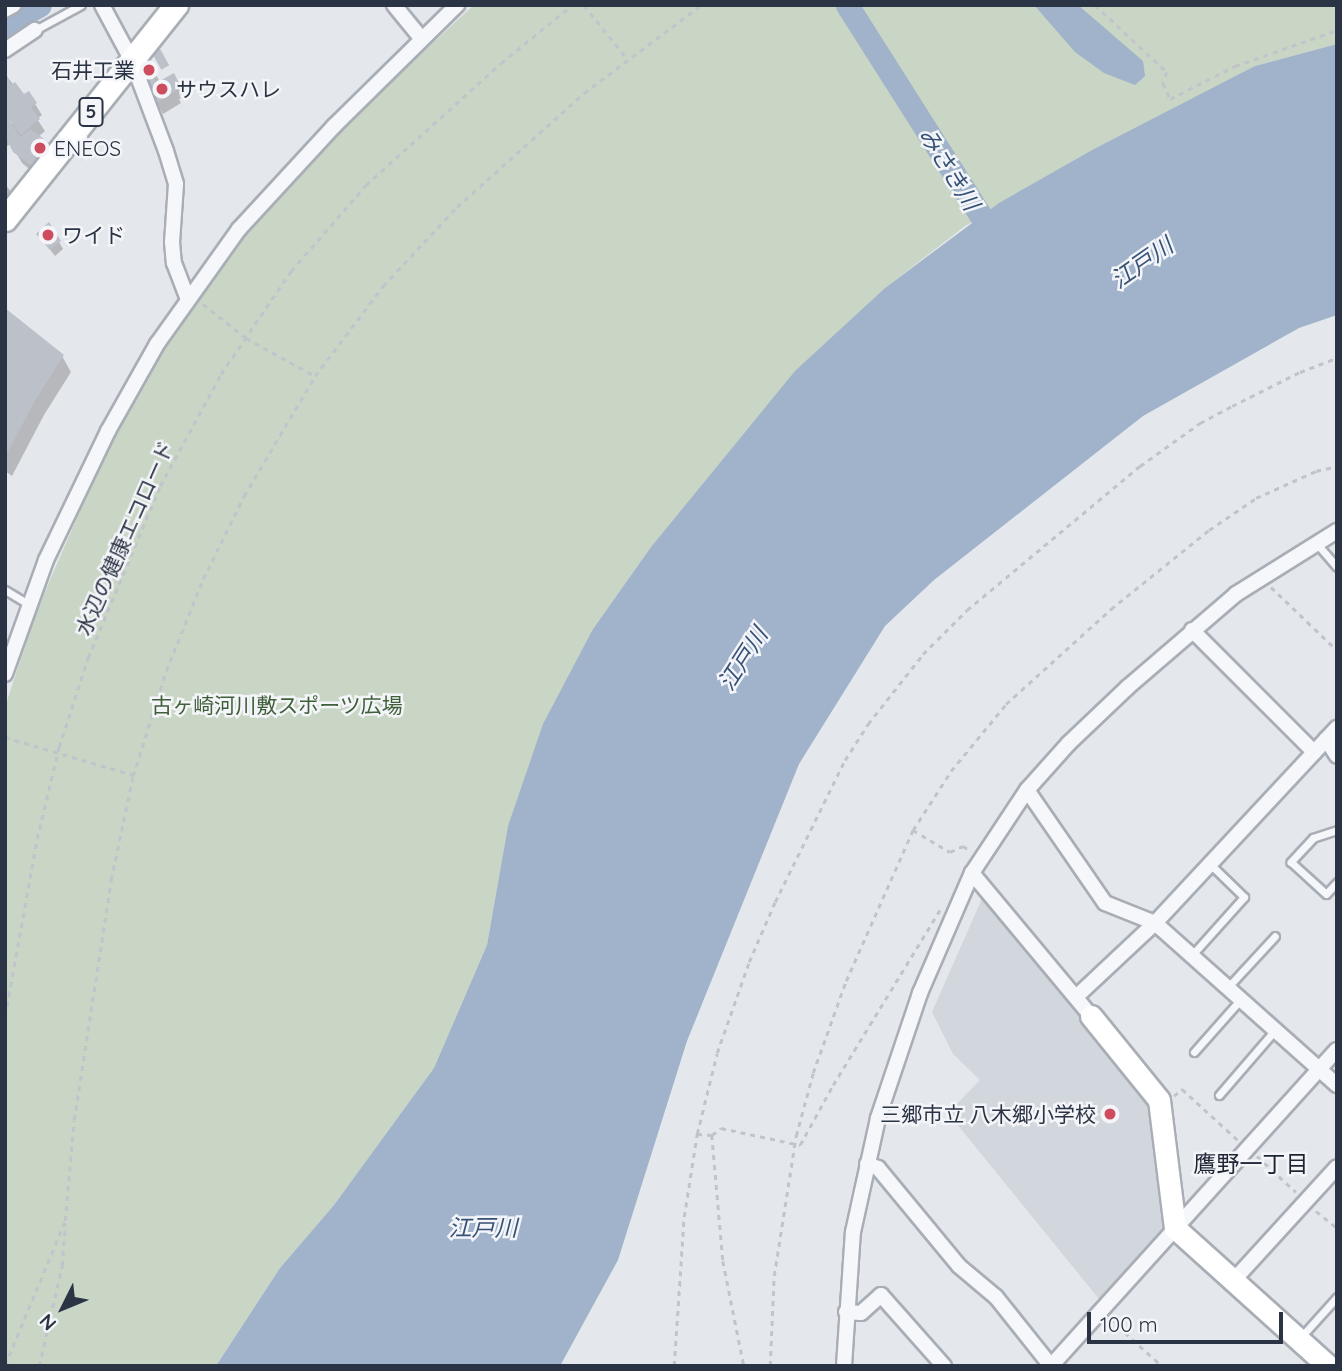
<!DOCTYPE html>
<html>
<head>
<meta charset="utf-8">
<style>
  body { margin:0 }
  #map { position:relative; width:1342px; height:1371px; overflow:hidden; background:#e4e7eb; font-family:Quicksand,"Noto Sans JP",sans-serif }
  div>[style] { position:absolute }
  .built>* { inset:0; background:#d2d6dd }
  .green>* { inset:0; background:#c9d5c5 }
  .water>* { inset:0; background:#a0b3ca }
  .shadow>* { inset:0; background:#0003 }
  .river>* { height:23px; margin:-11.5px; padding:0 11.5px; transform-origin:11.5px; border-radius:11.5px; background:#a0b3ca }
  .building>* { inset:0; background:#bbc0c9; transform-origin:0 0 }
  .path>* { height:2.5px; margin-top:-1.25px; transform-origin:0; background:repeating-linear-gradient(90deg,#c1c4cb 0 5px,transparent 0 10px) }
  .roads { filter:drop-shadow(2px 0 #a9aeb6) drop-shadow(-2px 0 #a9aeb6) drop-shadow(0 2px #a9aeb6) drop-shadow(0 -2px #a9aeb6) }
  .lane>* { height:7px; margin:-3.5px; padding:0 3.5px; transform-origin:3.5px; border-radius:3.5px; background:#f6f7fa }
  .street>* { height:14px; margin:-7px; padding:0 7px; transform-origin:7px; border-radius:7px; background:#f6f7fa }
  .secondary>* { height:21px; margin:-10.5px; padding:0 10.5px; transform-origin:10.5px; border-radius:10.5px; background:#fff }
  .primary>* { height:23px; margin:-11.5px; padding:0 11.5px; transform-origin:11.5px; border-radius:11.5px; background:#fff }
  .dots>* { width:19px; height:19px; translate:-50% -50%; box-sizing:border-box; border:4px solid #f4f5f9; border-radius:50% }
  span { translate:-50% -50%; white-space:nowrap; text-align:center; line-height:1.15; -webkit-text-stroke:5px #f4f5f9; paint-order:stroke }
  .shield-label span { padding:2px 5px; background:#f4f5f9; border:2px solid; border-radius:5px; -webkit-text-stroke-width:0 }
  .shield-label { font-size:19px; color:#2b3444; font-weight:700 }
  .poi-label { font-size:21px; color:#2b3444 }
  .right { translate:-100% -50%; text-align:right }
  .left { translate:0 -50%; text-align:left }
  .street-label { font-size:21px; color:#2b3444 }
  .park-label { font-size:21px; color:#3f5f39 }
  .water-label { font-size:23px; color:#365277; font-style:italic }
  .neighbourhood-label { font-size:23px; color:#1d2535 }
  .frame { position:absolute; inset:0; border:7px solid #2b3444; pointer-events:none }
  .north { position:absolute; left:28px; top:1273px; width:70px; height:70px; -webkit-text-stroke:5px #f4f5f9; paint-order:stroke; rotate:227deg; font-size:19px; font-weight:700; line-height:28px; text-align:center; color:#2b3444 }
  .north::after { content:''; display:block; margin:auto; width:24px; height:32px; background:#2b3444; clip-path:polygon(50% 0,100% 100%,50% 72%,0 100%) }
  .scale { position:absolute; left:1087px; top:1312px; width:196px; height:32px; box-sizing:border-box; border:4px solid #2b3444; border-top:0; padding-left:9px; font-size:21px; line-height:24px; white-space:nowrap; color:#2b3444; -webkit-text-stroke:5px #f4f5f9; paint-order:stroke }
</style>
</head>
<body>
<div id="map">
  <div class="built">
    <div style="clip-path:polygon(984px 894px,1148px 1099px,1166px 1225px,1099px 1299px,948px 1113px,980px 1080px,953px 1054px,932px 1012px)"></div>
  </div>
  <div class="green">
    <div style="clip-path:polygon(474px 5px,1337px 5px,1337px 44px,1255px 66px,965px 226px,885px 288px,796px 371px,651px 547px,593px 629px,508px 826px,487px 945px,434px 1068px,334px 1205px,280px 1268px,216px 1366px,5px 1366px,5px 707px,37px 610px,113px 435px,170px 337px,232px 250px,347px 122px)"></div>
  </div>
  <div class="water">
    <div style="clip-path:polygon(1034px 5px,1078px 5px,1143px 61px,1145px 76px,1135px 85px,1104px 73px,1075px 52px)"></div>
    <div style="clip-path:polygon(1337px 44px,1337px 315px,1299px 328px,1143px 416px,934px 580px,885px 626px,799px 764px,687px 1041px,618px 1260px,560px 1366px,216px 1366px,280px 1268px,334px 1205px,434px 1068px,487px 945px,508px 826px,543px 724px,593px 629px,651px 547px,795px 371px,885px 288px,999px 203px,1094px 149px,1255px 66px)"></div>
  </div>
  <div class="shadow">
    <div style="clip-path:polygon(150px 64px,160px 82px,173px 76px,185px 96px,179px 99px,181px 103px,163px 114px,150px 88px)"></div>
    <div style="clip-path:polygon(5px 74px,23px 97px,28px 93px,42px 115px,37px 119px,45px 131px,38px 137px,49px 145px,56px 156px,39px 177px,22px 163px,11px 144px,5px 147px,5px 117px,10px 125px,16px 121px)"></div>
    <div style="clip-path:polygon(5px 184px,12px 193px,5px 202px)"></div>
    <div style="clip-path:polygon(49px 225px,63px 249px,55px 256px,38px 234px)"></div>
    <div style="clip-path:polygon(5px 311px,62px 356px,71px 372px,44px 415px,12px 476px,5px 471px)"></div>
  </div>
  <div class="river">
    <div style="left:847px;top:5px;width:278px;rotate:57.6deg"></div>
    <div style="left:5px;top:25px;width:40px;rotate:-29.7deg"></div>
  </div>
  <div class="building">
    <div style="left:159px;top:47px;width:21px;height:9px;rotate:61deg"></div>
    <div style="clip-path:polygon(151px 61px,157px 73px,152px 75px,156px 83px,174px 73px,181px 87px,174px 88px,176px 91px,155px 104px,139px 67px)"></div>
    <div style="clip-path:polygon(5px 71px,11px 85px,15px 82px,24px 94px,29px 91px,37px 103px,31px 107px,40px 119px,21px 135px,9px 119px,20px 137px,31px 129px,50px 144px,32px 166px,13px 152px,5px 136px)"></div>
    <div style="clip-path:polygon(49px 222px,61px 241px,50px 250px,36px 234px)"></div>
    <div style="clip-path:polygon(5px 308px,64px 355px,36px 399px,5px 457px)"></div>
  </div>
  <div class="path">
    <div style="left:584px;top:5px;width:70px;rotate:51.3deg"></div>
    <div style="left:1095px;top:5px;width:98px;rotate:42.9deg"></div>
    <div style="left:1167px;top:72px;width:12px;rotate:110deg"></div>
    <div style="left:1163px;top:83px;width:17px;rotate:66deg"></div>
    <div style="left:1170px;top:99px;width:73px;rotate:-26.9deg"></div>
    <div style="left:1235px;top:66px;width:108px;rotate:-19.4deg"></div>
    <div style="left:203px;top:304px;width:55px;rotate:38.3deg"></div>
    <div style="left:246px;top:338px;width:79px;rotate:28.8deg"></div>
    <div style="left:1271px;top:587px;width:91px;rotate:43.7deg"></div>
    <div style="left:5px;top:737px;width:134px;rotate:16.5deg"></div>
    <div style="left:913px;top:830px;width:43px;rotate:30.7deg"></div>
    <div style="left:950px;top:852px;width:14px;rotate:-25deg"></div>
    <div style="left:963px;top:846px;width:9px;rotate:32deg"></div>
    <div style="left:5px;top:1016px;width:180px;rotate:-79.8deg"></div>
    <div style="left:37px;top:839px;width:95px;rotate:-76.6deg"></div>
    <div style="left:59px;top:747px;width:94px;rotate:-72deg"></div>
    <div style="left:88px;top:658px;width:186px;rotate:-67.3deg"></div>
    <div style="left:160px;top:486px;width:128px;rotate:-61.4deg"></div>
    <div style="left:221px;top:374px;width:125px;rotate:-55.8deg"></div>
    <div style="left:291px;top:271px;width:114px;rotate:-48.9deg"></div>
    <div style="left:366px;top:185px;width:182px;rotate:-42.1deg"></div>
    <div style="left:501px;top:63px;width:92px;rotate:-39.2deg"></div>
    <div style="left:1174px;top:1096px;width:11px;rotate:-41deg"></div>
    <div style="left:1182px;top:1089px;width:77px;rotate:42.4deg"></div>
    <div style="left:697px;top:1134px;width:15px;rotate:4deg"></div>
    <div style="left:712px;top:1135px;width:126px;rotate:85deg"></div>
    <div style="left:723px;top:1261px;width:107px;rotate:78.7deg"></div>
    <div style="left:712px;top:1135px;width:11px;rotate:-38deg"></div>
    <div style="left:721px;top:1128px;width:81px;rotate:12.1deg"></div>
    <div style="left:800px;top:1145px;width:68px;rotate:-61.2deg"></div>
    <div style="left:833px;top:1085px;width:205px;rotate:-58.6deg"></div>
    <div style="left:1257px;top:1156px;width:53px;rotate:42.7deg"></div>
    <div style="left:1316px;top:1211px;width:27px;rotate:39deg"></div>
    <div style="left:1110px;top:1319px;width:70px;rotate:42.1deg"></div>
    <div style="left:5px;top:1365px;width:156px;rotate:-67.4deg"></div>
    <div style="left:65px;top:1221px;width:101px;rotate:-84.9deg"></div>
    <div style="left:74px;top:1120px;width:243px;rotate:-81.2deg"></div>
    <div style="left:111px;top:880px;width:106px;rotate:-78.1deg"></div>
    <div style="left:133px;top:776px;width:110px;rotate:-72.6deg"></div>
    <div style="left:166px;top:671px;width:99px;rotate:-68.1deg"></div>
    <div style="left:203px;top:579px;width:93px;rotate:-63.7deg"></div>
    <div style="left:244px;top:496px;width:139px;rotate:-59.4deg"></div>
    <div style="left:315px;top:376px;width:113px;rotate:-52.9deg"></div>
    <div style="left:383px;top:286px;width:108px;rotate:-46.9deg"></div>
    <div style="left:457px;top:207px;width:171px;rotate:-41.9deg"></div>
    <div style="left:584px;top:93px;width:146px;rotate:-36.9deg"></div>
    <div style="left:39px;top:1366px;width:103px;rotate:-77deg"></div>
    <div style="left:62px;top:1266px;width:42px;rotate:-85.9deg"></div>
    <div style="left:674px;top:1366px;width:149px;rotate:-86.2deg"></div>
    <div style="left:684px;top:1217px;width:84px;rotate:-81.1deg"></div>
    <div style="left:697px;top:1134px;width:83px;rotate:-76.1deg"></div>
    <div style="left:717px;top:1053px;width:96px;rotate:-70.6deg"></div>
    <div style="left:749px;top:962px;width:65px;rotate:-66.6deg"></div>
    <div style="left:775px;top:902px;width:158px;rotate:-63.8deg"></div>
    <div style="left:845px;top:760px;width:43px;rotate:-57.4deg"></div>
    <div style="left:868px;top:724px;width:89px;rotate:-51.8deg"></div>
    <div style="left:923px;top:654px;width:62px;rotate:-45deg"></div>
    <div style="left:967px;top:610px;width:225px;rotate:-39.8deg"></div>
    <div style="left:1140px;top:466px;width:74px;rotate:-35.6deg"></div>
    <div style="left:1200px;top:423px;width:36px;rotate:-28deg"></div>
    <div style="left:1232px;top:406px;width:76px;rotate:-26.6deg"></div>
    <div style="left:1300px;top:372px;width:40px;rotate:-21deg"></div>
    <div style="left:770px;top:1366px;width:90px;rotate:-87.5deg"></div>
    <div style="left:774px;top:1276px;width:142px;rotate:-81.1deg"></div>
    <div style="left:796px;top:1136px;width:65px;rotate:-74.9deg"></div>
    <div style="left:813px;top:1073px;width:98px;rotate:-70.3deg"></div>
    <div style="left:846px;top:981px;width:165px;rotate:-66.1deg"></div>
    <div style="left:913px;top:830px;width:70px;rotate:-57.2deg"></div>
    <div style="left:951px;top:771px;width:87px;rotate:-50.6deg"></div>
    <div style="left:1006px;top:704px;width:142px;rotate:-42.1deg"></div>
    <div style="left:1111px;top:609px;width:126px;rotate:-38.9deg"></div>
    <div style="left:1209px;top:530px;width:57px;rotate:-34.2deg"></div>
    <div style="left:1256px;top:498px;width:66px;rotate:-24.2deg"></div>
    <div style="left:1316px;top:471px;width:22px;rotate:-13deg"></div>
  </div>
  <div class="roads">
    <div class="lane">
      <div style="left:35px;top:30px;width:52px;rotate:-28.5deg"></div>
      <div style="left:1317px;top:544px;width:30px;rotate:49deg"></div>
      <div style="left:5px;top:590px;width:27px;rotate:31deg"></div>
      <div style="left:1337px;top:830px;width:25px;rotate:162deg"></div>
      <div style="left:1313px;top:838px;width:33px;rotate:133deg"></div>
      <div style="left:1291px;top:862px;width:47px;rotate:42.4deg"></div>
      <div style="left:1326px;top:894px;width:16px;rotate:-47deg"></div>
      <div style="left:1192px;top:955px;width:78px;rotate:-48.1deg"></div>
      <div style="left:1244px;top:897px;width:47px;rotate:-135.9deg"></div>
      <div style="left:1228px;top:987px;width:69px;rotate:-47.3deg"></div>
      <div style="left:1194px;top:1052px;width:69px;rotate:-48.5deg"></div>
      <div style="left:1219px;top:1095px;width:87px;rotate:-49.2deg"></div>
      <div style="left:1300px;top:1338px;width:55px;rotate:-47.9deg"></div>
    </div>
    <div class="street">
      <div style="left:102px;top:5px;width:64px;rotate:61.8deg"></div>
      <div style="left:132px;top:61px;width:96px;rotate:69.3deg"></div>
      <div style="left:166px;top:151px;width:34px;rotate:73deg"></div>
      <div style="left:176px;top:184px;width:58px;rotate:93.9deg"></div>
      <div style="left:172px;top:242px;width:21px;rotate:85deg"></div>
      <div style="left:174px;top:263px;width:39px;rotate:69deg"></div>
      <div style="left:394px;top:5px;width:43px;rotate:50.7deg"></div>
      <div style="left:5px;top:10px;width:10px;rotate:-29deg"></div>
      <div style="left:5px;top:50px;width:36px;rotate:-34deg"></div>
      <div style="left:1192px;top:630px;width:173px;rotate:45deg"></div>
      <div style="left:5px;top:674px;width:121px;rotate:-70.2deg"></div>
      <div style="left:46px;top:560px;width:143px;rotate:-64.3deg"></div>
      <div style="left:108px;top:431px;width:100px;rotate:-60.6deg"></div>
      <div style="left:157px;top:344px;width:141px;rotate:-54.5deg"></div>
      <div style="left:239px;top:229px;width:140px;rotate:-47.3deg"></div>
      <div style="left:334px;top:126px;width:173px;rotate:-44.5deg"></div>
      <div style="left:1326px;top:739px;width:20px;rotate:57deg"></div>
      <div style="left:1027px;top:790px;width:137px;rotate:55.4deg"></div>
      <div style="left:1105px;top:903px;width:54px;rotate:21.8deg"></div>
      <div style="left:1155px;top:923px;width:244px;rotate:41.7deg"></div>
      <div style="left:972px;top:873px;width:186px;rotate:50.2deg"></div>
      <div style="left:1076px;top:997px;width:108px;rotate:-43.1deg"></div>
      <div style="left:1155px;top:923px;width:267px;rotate:-47deg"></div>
      <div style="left:867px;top:1164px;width:12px;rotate:20deg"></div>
      <div style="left:878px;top:1168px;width:127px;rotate:50.4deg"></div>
      <div style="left:959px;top:1266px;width:48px;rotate:40deg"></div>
      <div style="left:996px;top:1297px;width:88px;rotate:51.4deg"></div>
      <div style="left:1233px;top:1281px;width:154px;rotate:-47.6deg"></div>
      <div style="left:846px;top:1312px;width:15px;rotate:4deg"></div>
      <div style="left:861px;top:1313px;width:27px;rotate:-42deg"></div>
      <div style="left:881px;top:1295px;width:95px;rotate:48.4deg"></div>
      <div style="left:844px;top:1366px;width:134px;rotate:-86.2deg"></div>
      <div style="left:853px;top:1232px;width:117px;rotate:-77.6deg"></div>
      <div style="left:878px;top:1118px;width:132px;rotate:-71.4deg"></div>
      <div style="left:920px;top:993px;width:131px;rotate:-66.6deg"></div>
      <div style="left:972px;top:873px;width:100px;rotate:-56.5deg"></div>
      <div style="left:1027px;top:790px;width:63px;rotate:-48.2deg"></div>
      <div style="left:1069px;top:743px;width:81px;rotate:-43.5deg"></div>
      <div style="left:1128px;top:687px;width:143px;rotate:-40.7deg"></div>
      <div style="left:1236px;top:594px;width:119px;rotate:-32deg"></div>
      <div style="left:1051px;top:1366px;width:426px;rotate:-47.9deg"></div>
    </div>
    <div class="secondary">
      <div style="left:1091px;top:1016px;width:108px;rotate:51deg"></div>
      <div style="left:1159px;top:1100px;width:129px;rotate:82.9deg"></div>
      <div style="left:1175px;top:1228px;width:206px;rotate:42deg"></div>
    </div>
    <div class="primary">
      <div style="left:5px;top:219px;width:274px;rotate:-51.4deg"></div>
    </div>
  </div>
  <div class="dots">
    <div style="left:149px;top:70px;background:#cd4c5d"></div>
    <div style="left:162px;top:89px;background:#cd4c5d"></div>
    <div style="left:40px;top:148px;background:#cd4c5d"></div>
    <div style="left:48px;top:235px;background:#cd4c5d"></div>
    <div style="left:1110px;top:1114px;background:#cd4c5d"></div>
  </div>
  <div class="shield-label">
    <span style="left:91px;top:112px">5</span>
  </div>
  <div class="poi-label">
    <span class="right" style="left:135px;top:70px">石井工業</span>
    <span class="left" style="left:176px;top:89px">サウスハレ</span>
    <span class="left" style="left:54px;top:148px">ENEOS</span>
    <span class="left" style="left:62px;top:235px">ワイド</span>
    <span class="right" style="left:1096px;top:1114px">三郷市立 八木郷小学校</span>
  </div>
  <div class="street-label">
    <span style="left:124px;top:538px;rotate:-66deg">水辺の健康エコロード</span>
  </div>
  <div class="park-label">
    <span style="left:277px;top:705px">古ヶ崎河川敷スポーツ広場</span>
  </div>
  <div class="water-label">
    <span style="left:949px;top:169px;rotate:58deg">みさき川</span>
    <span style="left:1142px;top:263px;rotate:-35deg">江戸川</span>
    <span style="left:743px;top:659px;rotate:-57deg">江戸川</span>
    <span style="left:483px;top:1228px">江戸川</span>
  </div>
  <div class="neighbourhood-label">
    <span style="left:1251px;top:1164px">鷹野一丁目</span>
  </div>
  <div class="frame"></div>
  <div class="north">N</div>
  <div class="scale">100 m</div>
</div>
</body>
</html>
